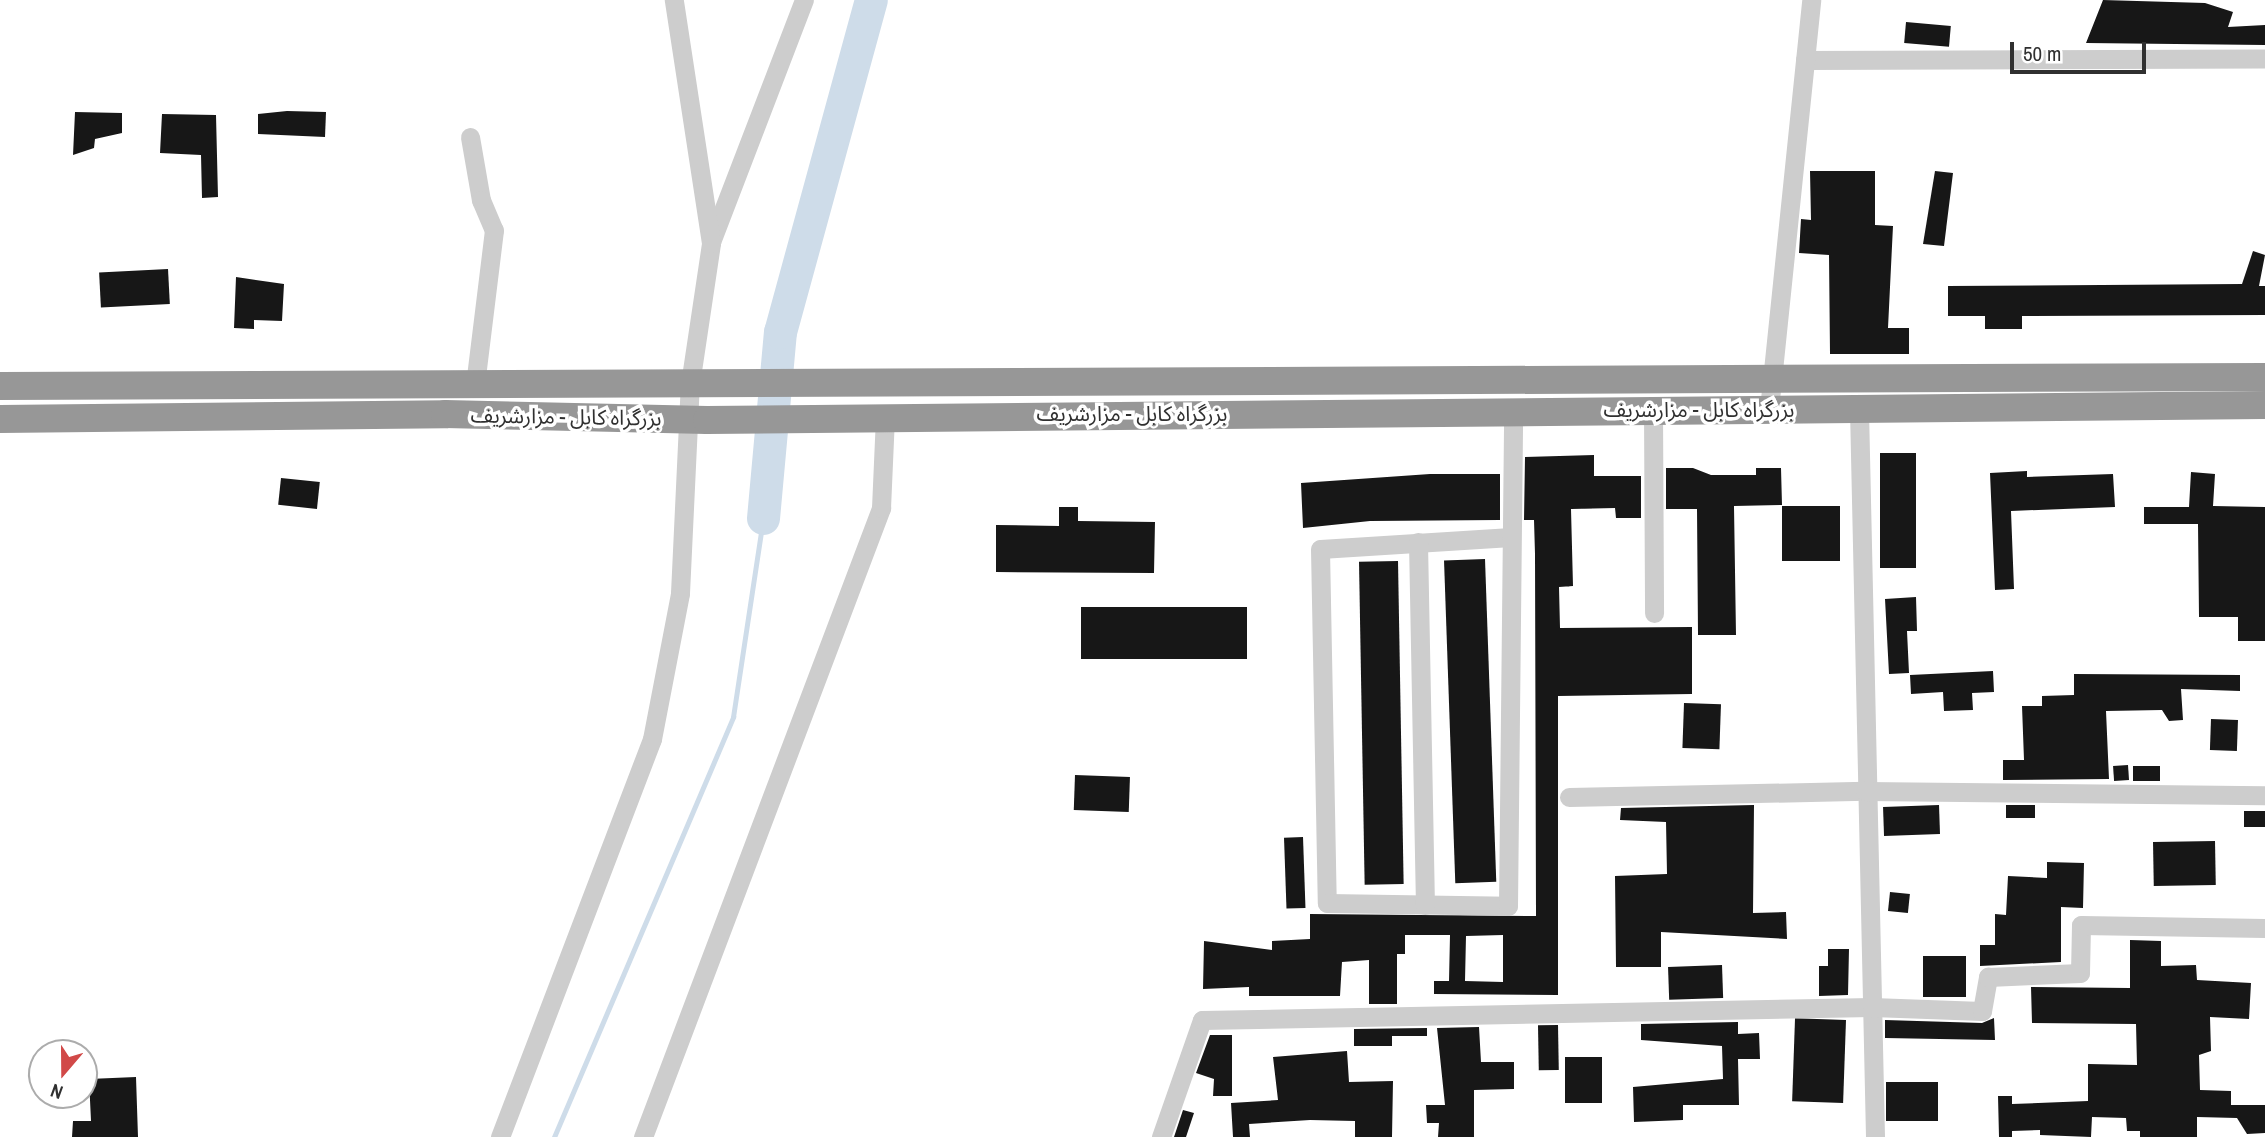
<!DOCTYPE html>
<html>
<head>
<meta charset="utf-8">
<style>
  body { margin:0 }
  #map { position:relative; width:2265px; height:1137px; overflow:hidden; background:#fff; font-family:"Archivo Narrow","Noto Sans Arabic",sans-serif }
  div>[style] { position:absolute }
  .stream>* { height:5px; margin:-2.5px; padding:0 2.5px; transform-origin:2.5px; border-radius:2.5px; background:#cedce9 }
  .river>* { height:33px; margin:-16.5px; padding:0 16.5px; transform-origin:16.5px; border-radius:16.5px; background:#cedce9 }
  .building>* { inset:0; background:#171717; transform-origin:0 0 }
  .minor>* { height:19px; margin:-9.5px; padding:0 9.5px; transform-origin:9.5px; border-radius:9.5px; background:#cdcdcd }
  .highway>* { height:28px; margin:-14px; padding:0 14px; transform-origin:14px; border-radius:14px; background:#979797 }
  span { translate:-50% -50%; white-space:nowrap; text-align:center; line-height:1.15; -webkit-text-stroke:7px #fff; paint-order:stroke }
  .street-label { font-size:21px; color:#303030 }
  .north { position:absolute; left:28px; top:1039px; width:70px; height:70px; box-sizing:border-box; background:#fff; border:2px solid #acacac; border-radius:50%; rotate:200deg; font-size:19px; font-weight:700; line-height:28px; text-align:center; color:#303030 }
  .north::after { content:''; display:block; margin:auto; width:24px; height:32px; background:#d14948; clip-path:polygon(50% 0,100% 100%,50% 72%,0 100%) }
  .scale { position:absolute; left:2010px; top:42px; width:136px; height:32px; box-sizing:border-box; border:4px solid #303030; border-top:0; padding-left:9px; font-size:21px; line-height:24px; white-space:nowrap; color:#303030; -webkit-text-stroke:5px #fff; paint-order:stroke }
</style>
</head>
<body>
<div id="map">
  <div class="stream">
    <div style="left:554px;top:1137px;width:457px;rotate:-66.9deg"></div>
    <div style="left:733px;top:717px;width:201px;rotate:-81.4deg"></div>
  </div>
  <div class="river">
    <div style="left:763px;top:518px;width:187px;rotate:-84.8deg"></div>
    <div style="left:780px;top:332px;width:344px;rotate:-74.7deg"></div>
  </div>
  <div class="building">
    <div style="clip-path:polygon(2103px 0,2205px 3px,2233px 12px,2228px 27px,2265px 25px,2265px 45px,2086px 43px)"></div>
    <div style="left:1906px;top:22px;width:45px;height:21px;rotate:5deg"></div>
    <div style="clip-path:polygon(287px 111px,326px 112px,325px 137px,258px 134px,258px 114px)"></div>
    <div style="clip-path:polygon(75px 112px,122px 113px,122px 133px,95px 139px,94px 148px,73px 155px)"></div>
    <div style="clip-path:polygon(162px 114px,216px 115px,218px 197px,202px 198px,201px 155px,160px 153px)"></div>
    <div style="clip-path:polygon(1810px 171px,1875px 171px,1875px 225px,1893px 226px,1888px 328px,1909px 328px,1909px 354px,1830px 354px,1829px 255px,1799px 253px,1801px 219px,1811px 220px)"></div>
    <div style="clip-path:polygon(1935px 171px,1953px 173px,1944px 246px,1923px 244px)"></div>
    <div style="clip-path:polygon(2253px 251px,2265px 255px,2259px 286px,2265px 286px,2265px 315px,2022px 316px,2022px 329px,1985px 329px,1985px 316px,1948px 316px,1948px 286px,2242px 284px)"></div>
    <div style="left:168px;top:269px;width:35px;height:69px;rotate:87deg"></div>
    <div style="clip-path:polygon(236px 277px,284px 284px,282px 321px,254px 320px,254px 329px,234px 328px)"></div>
    <div style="left:1880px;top:453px;width:36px;height:115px"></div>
    <div style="clip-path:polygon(evenodd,1594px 455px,1594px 476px,1641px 476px,1641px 518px,1616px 518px,1615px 508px,1571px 509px,1573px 586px,1559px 587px,1560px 628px,1692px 627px,1692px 694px,1558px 696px,1558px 995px,1434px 994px,1434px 981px,1449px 981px,1450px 935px,1405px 935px,1405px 954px,1397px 954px,1397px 1004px,1369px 1004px,1369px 960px,1342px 962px,1340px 996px,1249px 996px,1249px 987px,1203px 989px,1204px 941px,1272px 950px,1272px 941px,1310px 939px,1310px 914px,1536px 916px,1535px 554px,1534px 520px,1524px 520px,1525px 457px,1594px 455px,1503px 935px,1503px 982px,1465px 981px,1466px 936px,1503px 935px)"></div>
    <div style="clip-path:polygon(1666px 468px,1693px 468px,1711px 475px,1756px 475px,1756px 468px,1781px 468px,1782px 505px,1734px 506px,1736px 635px,1698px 635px,1697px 509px,1666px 509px)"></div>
    <div style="clip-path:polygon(2027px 471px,2027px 477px,2113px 474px,2115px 507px,2011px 511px,2014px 589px,1995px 590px,1990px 473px)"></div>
    <div style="clip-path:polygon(2191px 472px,2215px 474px,2213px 506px,2265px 507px,2265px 641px,2238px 641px,2238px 617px,2199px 617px,2198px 524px,2144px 524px,2144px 507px,2189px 507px)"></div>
    <div style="clip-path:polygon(1430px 474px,1500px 474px,1500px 520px,1370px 521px,1303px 528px,1301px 483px)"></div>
    <div style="left:281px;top:478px;width:39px;height:27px;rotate:6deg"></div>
    <div style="left:1782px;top:506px;width:58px;height:55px"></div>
    <div style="clip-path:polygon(1059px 507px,1078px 507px,1078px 521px,1155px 522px,1154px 573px,996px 572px,996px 525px,1059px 526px)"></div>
    <div style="left:1485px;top:559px;width:323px;height:41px;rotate:88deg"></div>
    <div style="left:1398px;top:561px;width:323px;height:39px;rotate:89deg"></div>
    <div style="clip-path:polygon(1916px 597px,1917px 631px,1907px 631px,1909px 673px,1889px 674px,1885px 599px)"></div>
    <div style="left:1081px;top:607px;width:166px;height:52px"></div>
    <div style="clip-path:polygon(1993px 671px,1994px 692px,1972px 693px,1973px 710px,1944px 711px,1943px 692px,1911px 694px,1910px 675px)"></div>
    <div style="clip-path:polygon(2074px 674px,2240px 675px,2240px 691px,2181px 689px,2183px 720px,2169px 721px,2162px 710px,2106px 711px,2109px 779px,2003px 780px,2003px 760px,2024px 760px,2022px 706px,2042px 706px,2042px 696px,2074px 695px)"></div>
    <div style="left:1684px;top:703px;width:37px;height:45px;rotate:2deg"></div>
    <div style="left:2211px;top:719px;width:27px;height:31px;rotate:2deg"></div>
    <div style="left:2128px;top:765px;width:15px;height:15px;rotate:86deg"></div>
    <div style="left:2160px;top:766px;width:15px;height:27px;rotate:90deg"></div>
    <div style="left:1075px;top:775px;width:55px;height:35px;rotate:2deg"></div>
    <div style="clip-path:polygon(1754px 805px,1753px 913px,1786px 912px,1787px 939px,1661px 932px,1661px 967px,1616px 967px,1615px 876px,1667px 874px,1666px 822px,1620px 820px,1621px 808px)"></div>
    <div style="left:1939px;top:805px;width:29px;height:56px;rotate:88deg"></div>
    <div style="left:2006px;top:805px;width:29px;height:13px"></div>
    <div style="left:2265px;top:811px;width:16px;height:21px;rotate:90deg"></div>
    <div style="left:1303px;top:837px;width:71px;height:19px;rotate:88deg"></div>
    <div style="left:2215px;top:841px;width:44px;height:62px;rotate:89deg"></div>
    <div style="clip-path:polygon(2047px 862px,2084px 863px,2083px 908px,2061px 907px,2061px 962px,1980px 966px,1980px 945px,1995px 945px,1995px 914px,2006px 915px,2008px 876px,2047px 878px)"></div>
    <div style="left:1890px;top:892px;width:20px;height:19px;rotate:6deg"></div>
    <div style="clip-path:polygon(2130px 940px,2161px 941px,2161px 966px,2196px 965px,2197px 980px,2251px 983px,2249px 1019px,2210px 1017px,2211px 1051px,2199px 1055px,2200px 1090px,2231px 1091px,2231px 1105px,2265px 1105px,2265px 1133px,2247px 1134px,2237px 1118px,2197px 1117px,2197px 1137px,2140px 1137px,2140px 1131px,2127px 1131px,2126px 1118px,2092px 1117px,2091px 1137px,2040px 1135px,2040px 1130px,2012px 1131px,2012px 1137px,1999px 1137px,1998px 1096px,2012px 1096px,2012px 1104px,2088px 1101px,2088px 1064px,2137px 1065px,2136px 1024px,2032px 1023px,2031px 987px,2130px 988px)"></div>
    <div style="clip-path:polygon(1828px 949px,1849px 949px,1848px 995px,1819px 996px,1819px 966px,1828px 966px)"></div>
    <div style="left:1923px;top:956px;width:43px;height:41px"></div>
    <div style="left:1722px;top:965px;width:33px;height:54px;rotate:88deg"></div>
    <div style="clip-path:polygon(1994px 1018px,1995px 1040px,1885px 1038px,1885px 1020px,1982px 1023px)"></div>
    <div style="left:1846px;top:1020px;width:83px;height:51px;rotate:92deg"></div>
    <div style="clip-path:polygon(1738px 1022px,1738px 1034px,1759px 1033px,1760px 1059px,1738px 1059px,1739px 1105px,1683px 1105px,1683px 1120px,1634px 1122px,1633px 1087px,1723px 1079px,1722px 1046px,1641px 1040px,1641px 1024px)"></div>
    <div style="left:1558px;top:1025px;width:45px;height:20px;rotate:89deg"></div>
    <div style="clip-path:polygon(1479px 1027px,1481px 1062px,1514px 1062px,1514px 1089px,1474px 1090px,1474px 1137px,1438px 1137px,1439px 1123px,1427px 1123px,1426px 1105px,1445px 1105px,1437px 1028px)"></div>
    <div style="clip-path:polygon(1427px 1028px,1427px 1036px,1392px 1036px,1392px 1046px,1354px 1046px,1354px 1029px)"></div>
    <div style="clip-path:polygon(1210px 1035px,1232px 1035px,1232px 1096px,1213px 1096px,1214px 1079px,1196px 1073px)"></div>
    <div style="clip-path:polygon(1347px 1051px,1349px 1082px,1393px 1081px,1392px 1137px,1355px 1137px,1355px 1121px,1310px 1120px,1249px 1124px,1250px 1137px,1233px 1137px,1231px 1103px,1278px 1100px,1273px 1057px)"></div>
    <div style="left:1565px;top:1057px;width:37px;height:46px"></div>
    <div style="clip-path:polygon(136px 1077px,138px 1137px,72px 1137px,73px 1121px,91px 1121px,89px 1079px)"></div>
    <div style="left:1886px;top:1082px;width:52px;height:39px"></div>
    <div style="clip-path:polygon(1183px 1110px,1194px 1113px,1186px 1137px,1174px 1137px)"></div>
  </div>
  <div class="minor">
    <div style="left:1805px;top:60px;width:460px;rotate:-0.2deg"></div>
    <div style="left:470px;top:137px;width:64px;rotate:80.1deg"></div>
    <div style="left:481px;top:200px;width:33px;rotate:67deg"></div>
    <div style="left:494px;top:230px;width:155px;rotate:97deg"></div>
    <div style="left:711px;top:242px;width:259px;rotate:-69deg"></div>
    <div style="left:1769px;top:409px;width:411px;rotate:-84.1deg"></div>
    <div style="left:1859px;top:409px;width:728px;rotate:88.74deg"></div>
    <div style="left:1653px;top:410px;width:203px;rotate:89.7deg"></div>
    <div style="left:1511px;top:537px;width:191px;rotate:176.4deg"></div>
    <div style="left:1320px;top:549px;width:354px;rotate:88.9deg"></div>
    <div style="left:1327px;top:903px;width:181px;rotate:0.9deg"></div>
    <div style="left:1508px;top:906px;width:495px;rotate:-89.4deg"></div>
    <div style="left:1418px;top:542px;width:363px;rotate:88.9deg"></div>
    <div style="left:1569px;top:797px;width:296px;rotate:-1.2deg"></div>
    <div style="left:1865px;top:791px;width:400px;rotate:0.6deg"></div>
    <div style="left:500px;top:1137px;width:426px;rotate:-69.1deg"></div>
    <div style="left:652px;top:739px;width:149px;rotate:-79.1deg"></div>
    <div style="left:680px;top:593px;width:209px;rotate:-87.3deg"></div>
    <div style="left:690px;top:384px;width:143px;rotate:-81.5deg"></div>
    <div style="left:711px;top:243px;width:246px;rotate:-98.7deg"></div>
    <div style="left:643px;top:1137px;width:673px;rotate:-69.27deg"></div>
    <div style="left:881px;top:508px;width:92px;rotate:-87.5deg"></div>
    <div style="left:1161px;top:1137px;width:124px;rotate:-70.7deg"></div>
    <div style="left:1202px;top:1020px;width:670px;rotate:-1.11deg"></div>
    <div style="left:1872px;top:1007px;width:110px;rotate:2.1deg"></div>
    <div style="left:1982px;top:1011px;width:35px;rotate:-80deg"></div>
    <div style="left:1988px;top:977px;width:92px;rotate:-2.5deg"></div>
    <div style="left:2080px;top:973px;width:48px;rotate:-88.8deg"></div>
    <div style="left:2081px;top:925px;width:184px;rotate:0.9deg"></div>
  </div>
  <div class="highway">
    <div style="left:0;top:386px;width:2265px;rotate:-0.23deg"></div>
    <div style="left:0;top:419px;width:445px;rotate:-0.6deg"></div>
    <div style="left:445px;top:414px;width:262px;rotate:1.3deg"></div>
    <div style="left:707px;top:420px;width:1558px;rotate:-0.55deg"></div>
  </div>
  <div class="street-label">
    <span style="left:1699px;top:410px">بزرگراه کابل - مزارشریف</span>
    <span style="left:1132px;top:414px">بزرگراه کابل - مزارشریف</span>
    <span style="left:566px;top:417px;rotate:1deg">بزرگراه کابل - مزارشریف</span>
  </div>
  <div class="north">N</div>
  <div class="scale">50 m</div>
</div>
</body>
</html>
